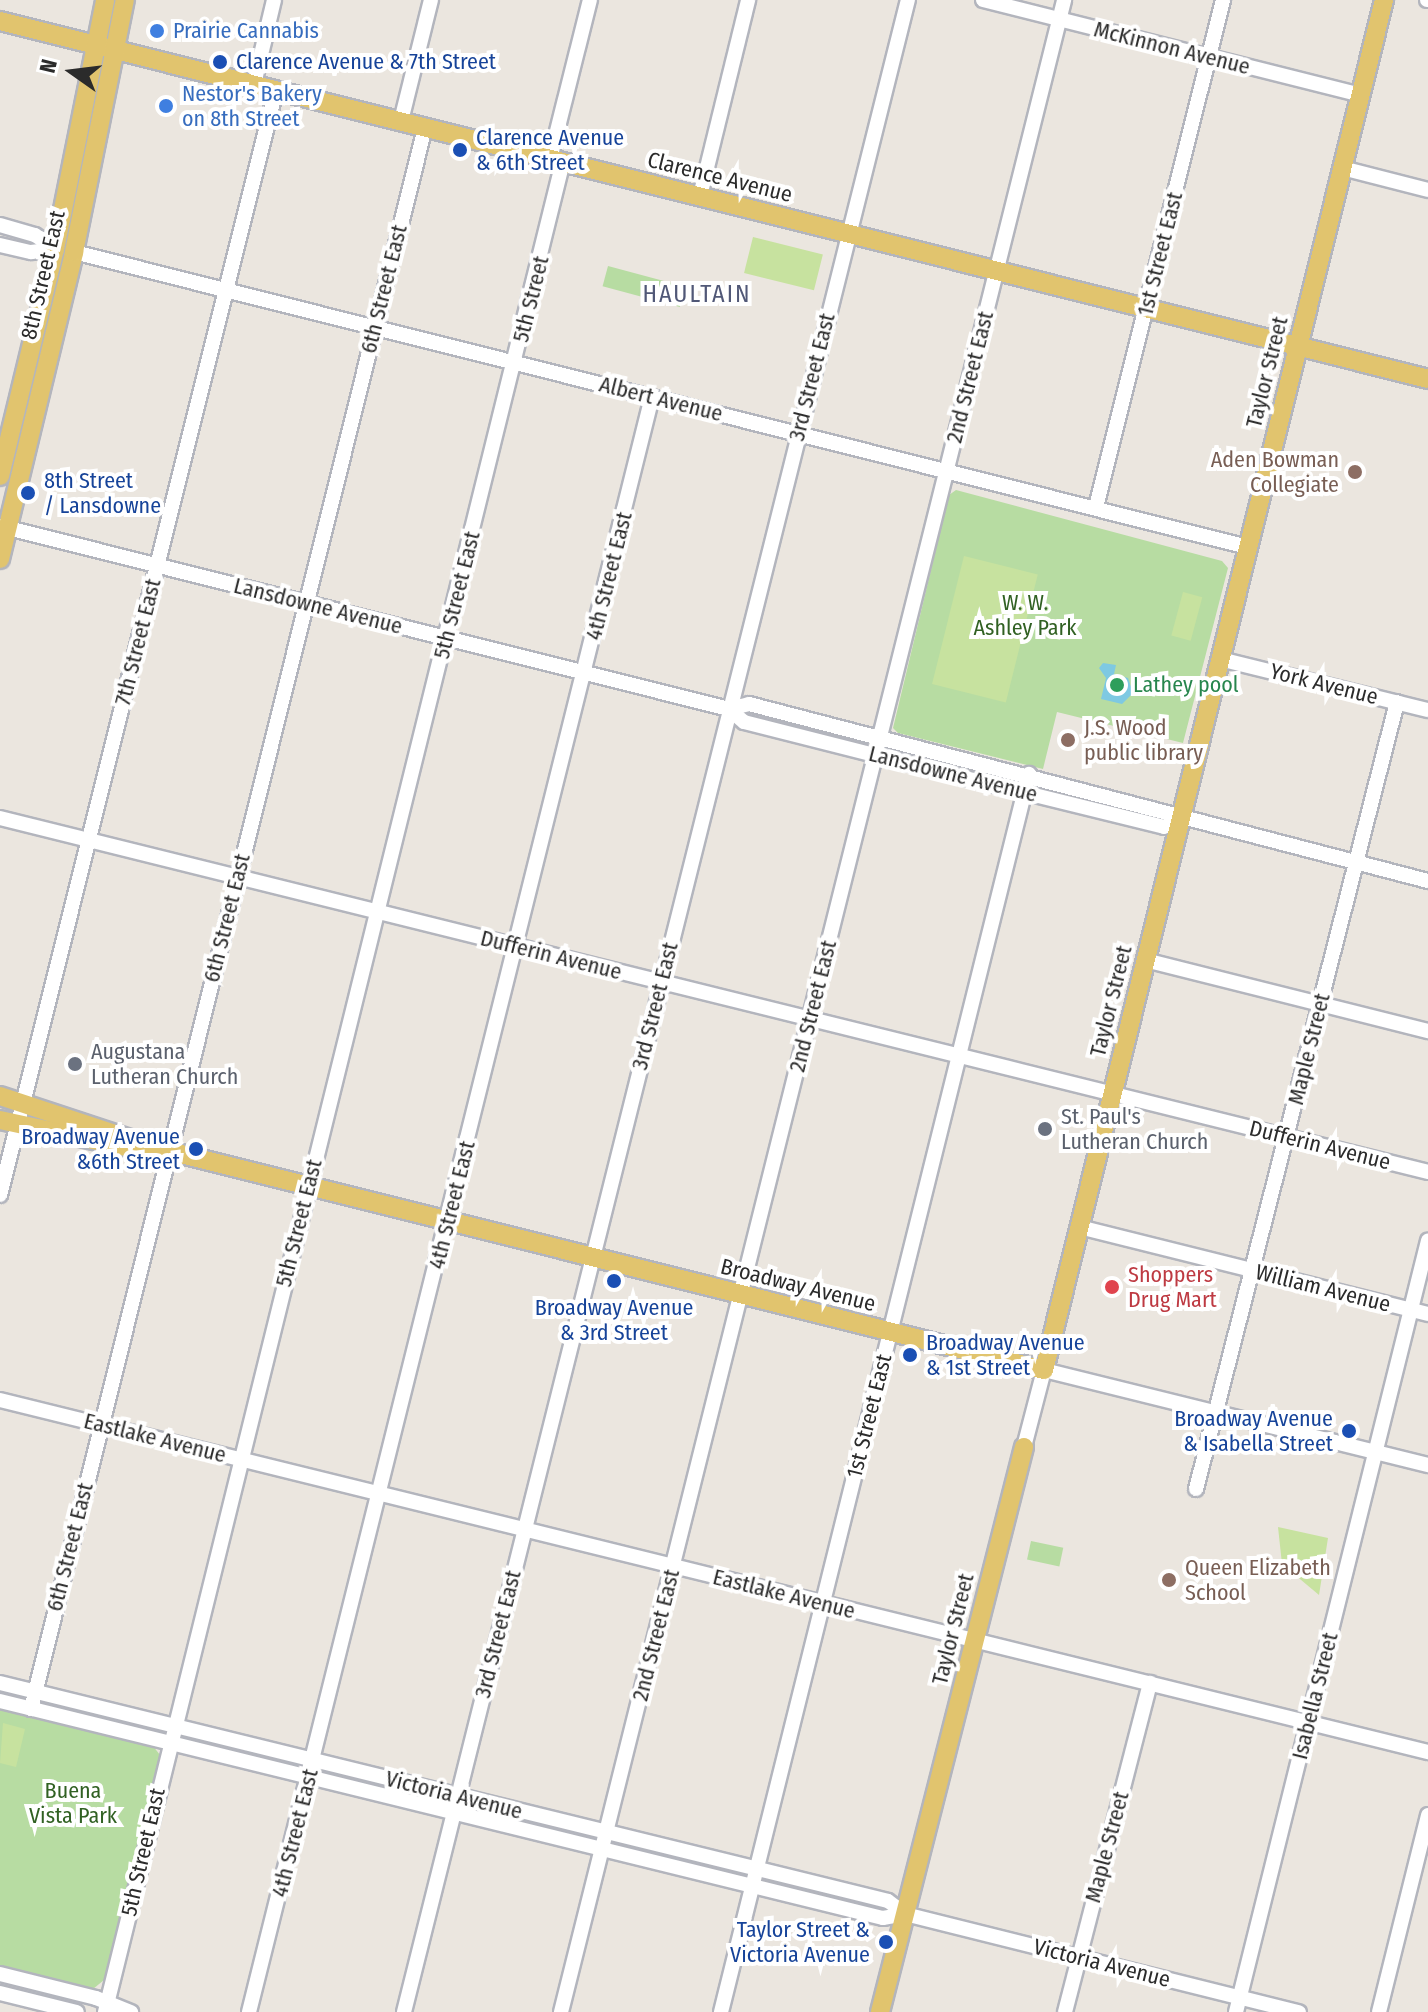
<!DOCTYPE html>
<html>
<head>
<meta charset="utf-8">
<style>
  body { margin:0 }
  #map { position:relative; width:1428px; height:2012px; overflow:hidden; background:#ebe6df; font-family:"Fira Sans Condensed",sans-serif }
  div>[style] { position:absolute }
  .green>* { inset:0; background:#b7dca2; transform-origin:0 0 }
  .pitch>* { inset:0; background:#c7e29f; transform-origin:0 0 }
  .water>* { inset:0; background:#7ec9e2 }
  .roads { filter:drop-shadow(2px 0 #b3b5bd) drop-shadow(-2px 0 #b3b5bd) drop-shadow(0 2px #b3b5bd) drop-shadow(0 -2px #b3b5bd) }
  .minor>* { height:14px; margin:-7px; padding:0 7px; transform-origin:7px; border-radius:7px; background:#fff }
  .major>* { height:18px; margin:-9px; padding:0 9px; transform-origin:9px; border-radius:9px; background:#e1c46e }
  .dots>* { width:22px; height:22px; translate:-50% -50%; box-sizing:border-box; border:4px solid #fff; border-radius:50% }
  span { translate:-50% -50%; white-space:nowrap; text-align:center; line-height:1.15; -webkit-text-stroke:8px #fff; paint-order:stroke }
  .shop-label { font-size:22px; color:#366cbe }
  .left { translate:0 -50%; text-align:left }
  .street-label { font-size:22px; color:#2b2b2b }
  .transit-label { font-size:22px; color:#164399 }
  .right { translate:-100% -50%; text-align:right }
  .education-label { font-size:22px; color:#785e54 }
  .park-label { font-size:22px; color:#316123 }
  .leisure-label { font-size:22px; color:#27864d }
  .worship-label { font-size:22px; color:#5b616d }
  .health-label { font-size:22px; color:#be3a42 }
  .neighbourhood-label { font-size:24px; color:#515877; letter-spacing:2px }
  .north { position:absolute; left:32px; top:32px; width:80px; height:80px; -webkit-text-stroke:6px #fff; paint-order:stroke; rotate:284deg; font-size:22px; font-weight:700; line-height:32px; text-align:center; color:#2b2b2b }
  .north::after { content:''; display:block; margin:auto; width:28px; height:36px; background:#2b2b2b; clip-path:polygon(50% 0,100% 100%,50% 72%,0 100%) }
</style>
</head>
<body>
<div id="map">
  <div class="green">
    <div style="left:608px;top:266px;width:80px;height:21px;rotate:15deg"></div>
    <div style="clip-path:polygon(956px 490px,1222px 561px,1228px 568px,1183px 743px,1057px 712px,1043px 769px,898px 733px,893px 728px,949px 495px)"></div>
    <div style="left:1031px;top:1541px;width:33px;height:19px;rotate:12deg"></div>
    <div style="clip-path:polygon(0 1709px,153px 1746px,160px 1755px,104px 1980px,93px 1989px,0 1966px)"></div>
  </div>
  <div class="pitch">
    <div style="left:753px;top:237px;width:72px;height:37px;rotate:14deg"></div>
    <div style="left:964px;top:556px;width:76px;height:132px;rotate:14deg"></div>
    <div style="left:1183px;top:592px;width:20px;height:45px;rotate:15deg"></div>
    <div style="clip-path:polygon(1278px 1527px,1328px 1538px,1319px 1595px,1282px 1564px)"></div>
    <div style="clip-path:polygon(3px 1723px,25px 1729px,16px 1767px,0 1763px)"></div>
  </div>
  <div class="water">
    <div style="clip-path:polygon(1103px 663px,1116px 665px,1114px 674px,1128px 678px,1133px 693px,1122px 704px,1101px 699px,1106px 678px,1099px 668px)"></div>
  </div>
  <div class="roads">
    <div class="minor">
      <div style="left:983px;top:0;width:389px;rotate:14.1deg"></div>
      <div style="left:1427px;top:0;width:1px"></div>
      <div style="left:254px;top:84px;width:86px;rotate:-76.6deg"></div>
      <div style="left:401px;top:121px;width:125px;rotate:-76.1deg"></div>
      <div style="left:550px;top:159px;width:164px;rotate:-75.9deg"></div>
      <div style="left:1342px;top:168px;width:89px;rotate:14.3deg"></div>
      <div style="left:700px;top:196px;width:202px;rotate:-76.2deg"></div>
      <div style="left:0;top:225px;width:36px;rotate:16deg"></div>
      <div style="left:35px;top:235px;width:24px;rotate:35deg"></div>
      <div style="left:0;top:245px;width:32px;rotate:13deg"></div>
      <div style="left:31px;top:252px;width:24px;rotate:-7deg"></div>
      <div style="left:74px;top:252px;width:1210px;rotate:14.11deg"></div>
      <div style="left:1096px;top:507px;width:523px;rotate:-75.94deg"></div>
      <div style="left:0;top:526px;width:752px;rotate:14.09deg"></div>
      <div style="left:729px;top:709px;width:20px;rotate:41deg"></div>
      <div style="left:744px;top:722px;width:211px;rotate:14.2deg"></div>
      <div style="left:949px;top:774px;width:221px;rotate:13.8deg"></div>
      <div style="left:1164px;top:827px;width:19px;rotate:-25deg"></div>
      <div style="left:1220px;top:659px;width:214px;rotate:13.8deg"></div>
      <div style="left:729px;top:709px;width:21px;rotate:-14deg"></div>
      <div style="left:749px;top:704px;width:702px;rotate:14.61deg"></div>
      <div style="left:0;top:818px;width:1471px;rotate:13.92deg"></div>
      <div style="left:1145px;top:960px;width:292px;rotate:14.1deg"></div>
      <div style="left:0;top:1195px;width:1139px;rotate:-75.98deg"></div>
      <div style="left:1079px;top:1227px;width:360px;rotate:14deg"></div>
      <div style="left:0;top:1400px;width:1471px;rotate:13.85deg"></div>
      <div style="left:1024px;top:1447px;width:80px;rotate:-75.4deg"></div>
      <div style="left:1044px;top:1370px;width:396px;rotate:13.9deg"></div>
      <div style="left:1196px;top:1489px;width:812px;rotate:-75.67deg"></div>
      <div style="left:0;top:1683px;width:914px;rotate:13.79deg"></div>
      <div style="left:888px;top:1901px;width:21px;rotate:37deg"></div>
      <div style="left:905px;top:1914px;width:406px;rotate:14deg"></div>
      <div style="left:0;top:1701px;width:909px;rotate:13.81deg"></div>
      <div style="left:883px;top:1918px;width:22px;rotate:-10deg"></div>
      <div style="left:31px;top:1709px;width:1629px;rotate:-76.01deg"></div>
      <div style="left:0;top:1974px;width:99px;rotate:14deg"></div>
      <div style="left:96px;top:1998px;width:38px;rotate:22deg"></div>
      <div style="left:0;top:1993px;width:79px;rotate:13.9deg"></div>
      <div style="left:105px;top:2012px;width:1906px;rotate:-76.1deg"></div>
      <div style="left:249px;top:2012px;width:1665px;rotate:-75.99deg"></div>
      <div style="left:404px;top:2012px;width:2074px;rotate:-75.94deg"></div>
      <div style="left:561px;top:2012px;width:2074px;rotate:-75.96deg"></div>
      <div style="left:721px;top:2012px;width:1276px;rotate:-76.03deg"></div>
      <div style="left:1065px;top:2012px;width:340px;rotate:-75.5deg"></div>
      <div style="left:1236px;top:2012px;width:795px;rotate:-76.02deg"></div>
      <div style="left:1379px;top:2012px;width:203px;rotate:-76deg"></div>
    </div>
    <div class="major">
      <div style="left:0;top:21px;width:1472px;rotate:14.07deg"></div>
      <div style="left:0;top:476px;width:234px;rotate:-76.4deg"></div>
      <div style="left:55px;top:249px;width:254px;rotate:-78.6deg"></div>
      <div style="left:0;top:559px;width:316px;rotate:-76.4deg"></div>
      <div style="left:74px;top:252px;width:257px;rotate:-78.6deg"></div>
      <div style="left:0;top:1096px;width:165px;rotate:18.3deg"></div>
      <div style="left:157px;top:1148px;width:914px;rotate:14.05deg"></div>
      <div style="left:1044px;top:1370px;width:1412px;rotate:-76.06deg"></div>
      <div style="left:0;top:1120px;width:138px;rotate:12.1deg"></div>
      <div style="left:880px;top:2012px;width:583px;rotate:-75.7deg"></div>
    </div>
  </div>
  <div class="dots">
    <div style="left:157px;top:31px;background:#3f7fe0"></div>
    <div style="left:220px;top:62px;background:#1a4fb4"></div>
    <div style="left:166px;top:106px;background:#3f7fe0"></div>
    <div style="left:460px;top:150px;background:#1a4fb4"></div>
    <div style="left:1355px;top:472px;background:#8d6e63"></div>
    <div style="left:28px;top:493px;background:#1a4fb4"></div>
    <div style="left:1117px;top:685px;background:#2e9e5b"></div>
    <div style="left:1068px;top:740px;background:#8d6e63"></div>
    <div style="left:75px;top:1064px;background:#6b7280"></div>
    <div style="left:1045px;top:1129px;background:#6b7280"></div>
    <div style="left:196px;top:1149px;background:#1a4fb4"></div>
    <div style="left:614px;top:1281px;background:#1a4fb4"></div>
    <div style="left:1112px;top:1287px;background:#e0444e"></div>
    <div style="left:910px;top:1355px;background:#1a4fb4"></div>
    <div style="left:1349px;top:1431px;background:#1a4fb4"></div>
    <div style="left:1169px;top:1580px;background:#8d6e63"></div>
    <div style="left:886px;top:1942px;background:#1a4fb4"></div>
  </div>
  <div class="shop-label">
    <span class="left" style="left:173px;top:31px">Prairie Cannabis</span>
    <span class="left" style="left:182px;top:106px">Nestor's Bakery<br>on 8th Street</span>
  </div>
  <div class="street-label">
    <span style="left:1172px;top:48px;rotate:14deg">McKinnon Avenue</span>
    <span style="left:720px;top:177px;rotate:14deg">Clarence Avenue</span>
    <span style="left:1160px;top:254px;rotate:-76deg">1st Street East</span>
    <span style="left:43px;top:275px;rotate:-77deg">8th Street East</span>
    <span style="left:384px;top:289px;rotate:-76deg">6th Street East</span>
    <span style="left:531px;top:299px;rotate:-76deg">5th Street</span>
    <span style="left:1267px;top:372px;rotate:-76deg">Taylor Street</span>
    <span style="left:812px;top:377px;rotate:-76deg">3rd Street East</span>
    <span style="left:970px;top:377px;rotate:-76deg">2nd Street East</span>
    <span style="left:661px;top:399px;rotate:14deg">Albert Avenue</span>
    <span style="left:609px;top:576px;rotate:-76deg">4th Street East</span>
    <span style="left:457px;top:595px;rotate:-76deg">5th Street East</span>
    <span style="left:318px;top:606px;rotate:14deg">Lansdowne Avenue</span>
    <span style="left:138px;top:642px;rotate:-76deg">7th Street East</span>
    <span style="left:1324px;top:684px;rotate:14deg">York Avenue</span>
    <span style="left:953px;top:774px;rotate:14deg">Lansdowne Avenue</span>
    <span style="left:227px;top:918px;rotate:-76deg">6th Street East</span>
    <span style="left:551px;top:955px;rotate:14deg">Dufferin Avenue</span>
    <span style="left:1111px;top:1001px;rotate:-76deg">Taylor Street</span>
    <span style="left:655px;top:1006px;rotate:-76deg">3rd Street East</span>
    <span style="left:813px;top:1006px;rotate:-76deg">2nd Street East</span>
    <span style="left:1309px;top:1049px;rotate:-76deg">Maple Street</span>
    <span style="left:1320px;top:1145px;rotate:14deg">Dufferin Avenue</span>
    <span style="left:452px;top:1205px;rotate:-76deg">4th Street East</span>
    <span style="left:299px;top:1223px;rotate:-76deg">5th Street East</span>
    <span style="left:798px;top:1285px;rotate:14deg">Broadway Avenue</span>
    <span style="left:1323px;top:1288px;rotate:14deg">William Avenue</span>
    <span style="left:869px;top:1416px;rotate:-76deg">1st Street East</span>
    <span style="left:155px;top:1438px;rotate:14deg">Eastlake Avenue</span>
    <span style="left:70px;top:1547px;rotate:-76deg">6th Street East</span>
    <span style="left:784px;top:1594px;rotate:14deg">Eastlake Avenue</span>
    <span style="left:953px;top:1629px;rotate:-76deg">Taylor Street</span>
    <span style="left:498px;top:1634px;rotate:-76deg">3rd Street East</span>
    <span style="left:656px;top:1635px;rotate:-76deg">2nd Street East</span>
    <span style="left:1315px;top:1696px;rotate:-76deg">Isabella Street</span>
    <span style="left:454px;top:1795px;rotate:14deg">Victoria Avenue</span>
    <span style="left:295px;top:1833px;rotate:-76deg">4th Street East</span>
    <span style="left:1107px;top:1847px;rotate:-75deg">Maple Street</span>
    <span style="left:143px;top:1852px;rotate:-77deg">5th Street East</span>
    <span style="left:1102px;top:1963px;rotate:14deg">Victoria Avenue</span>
  </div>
  <div class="transit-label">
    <span class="left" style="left:236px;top:62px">Clarence Avenue &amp; 7th Street</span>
    <span class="left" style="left:476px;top:150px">Clarence Avenue<br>&amp; 6th Street</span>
    <span class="left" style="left:44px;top:493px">8th Street<br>/ Lansdowne</span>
    <span class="right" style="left:180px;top:1149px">Broadway Avenue<br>&amp;6th Street</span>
    <span style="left:614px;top:1320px">Broadway Avenue<br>&amp; 3rd Street</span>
    <span class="left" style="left:926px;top:1355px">Broadway Avenue<br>&amp; 1st Street</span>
    <span class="right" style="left:1333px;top:1431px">Broadway Avenue<br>&amp; Isabella Street</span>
    <span class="right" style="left:870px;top:1942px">Taylor Street &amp;<br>Victoria Avenue</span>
  </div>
  <div class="education-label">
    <span class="right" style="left:1339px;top:472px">Aden Bowman<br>Collegiate</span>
    <span class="left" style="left:1084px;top:740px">J.S. Wood<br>public library</span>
    <span class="left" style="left:1185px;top:1580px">Queen Elizabeth<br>School</span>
  </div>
  <div class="park-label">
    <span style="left:1025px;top:615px">W. W.<br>Ashley Park</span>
    <span style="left:73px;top:1803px">Buena<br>Vista Park</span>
  </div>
  <div class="leisure-label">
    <span class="left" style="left:1133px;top:685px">Lathey pool</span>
  </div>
  <div class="worship-label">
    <span class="left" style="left:91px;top:1064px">Augustana<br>Lutheran Church</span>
    <span class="left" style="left:1061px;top:1129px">St. Paul's<br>Lutheran Church</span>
  </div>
  <div class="health-label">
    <span class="left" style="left:1128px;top:1287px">Shoppers<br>Drug Mart</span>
  </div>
  <div class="neighbourhood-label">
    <span style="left:697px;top:295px">HAULTAIN</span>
  </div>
  <div class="north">N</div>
</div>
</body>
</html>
